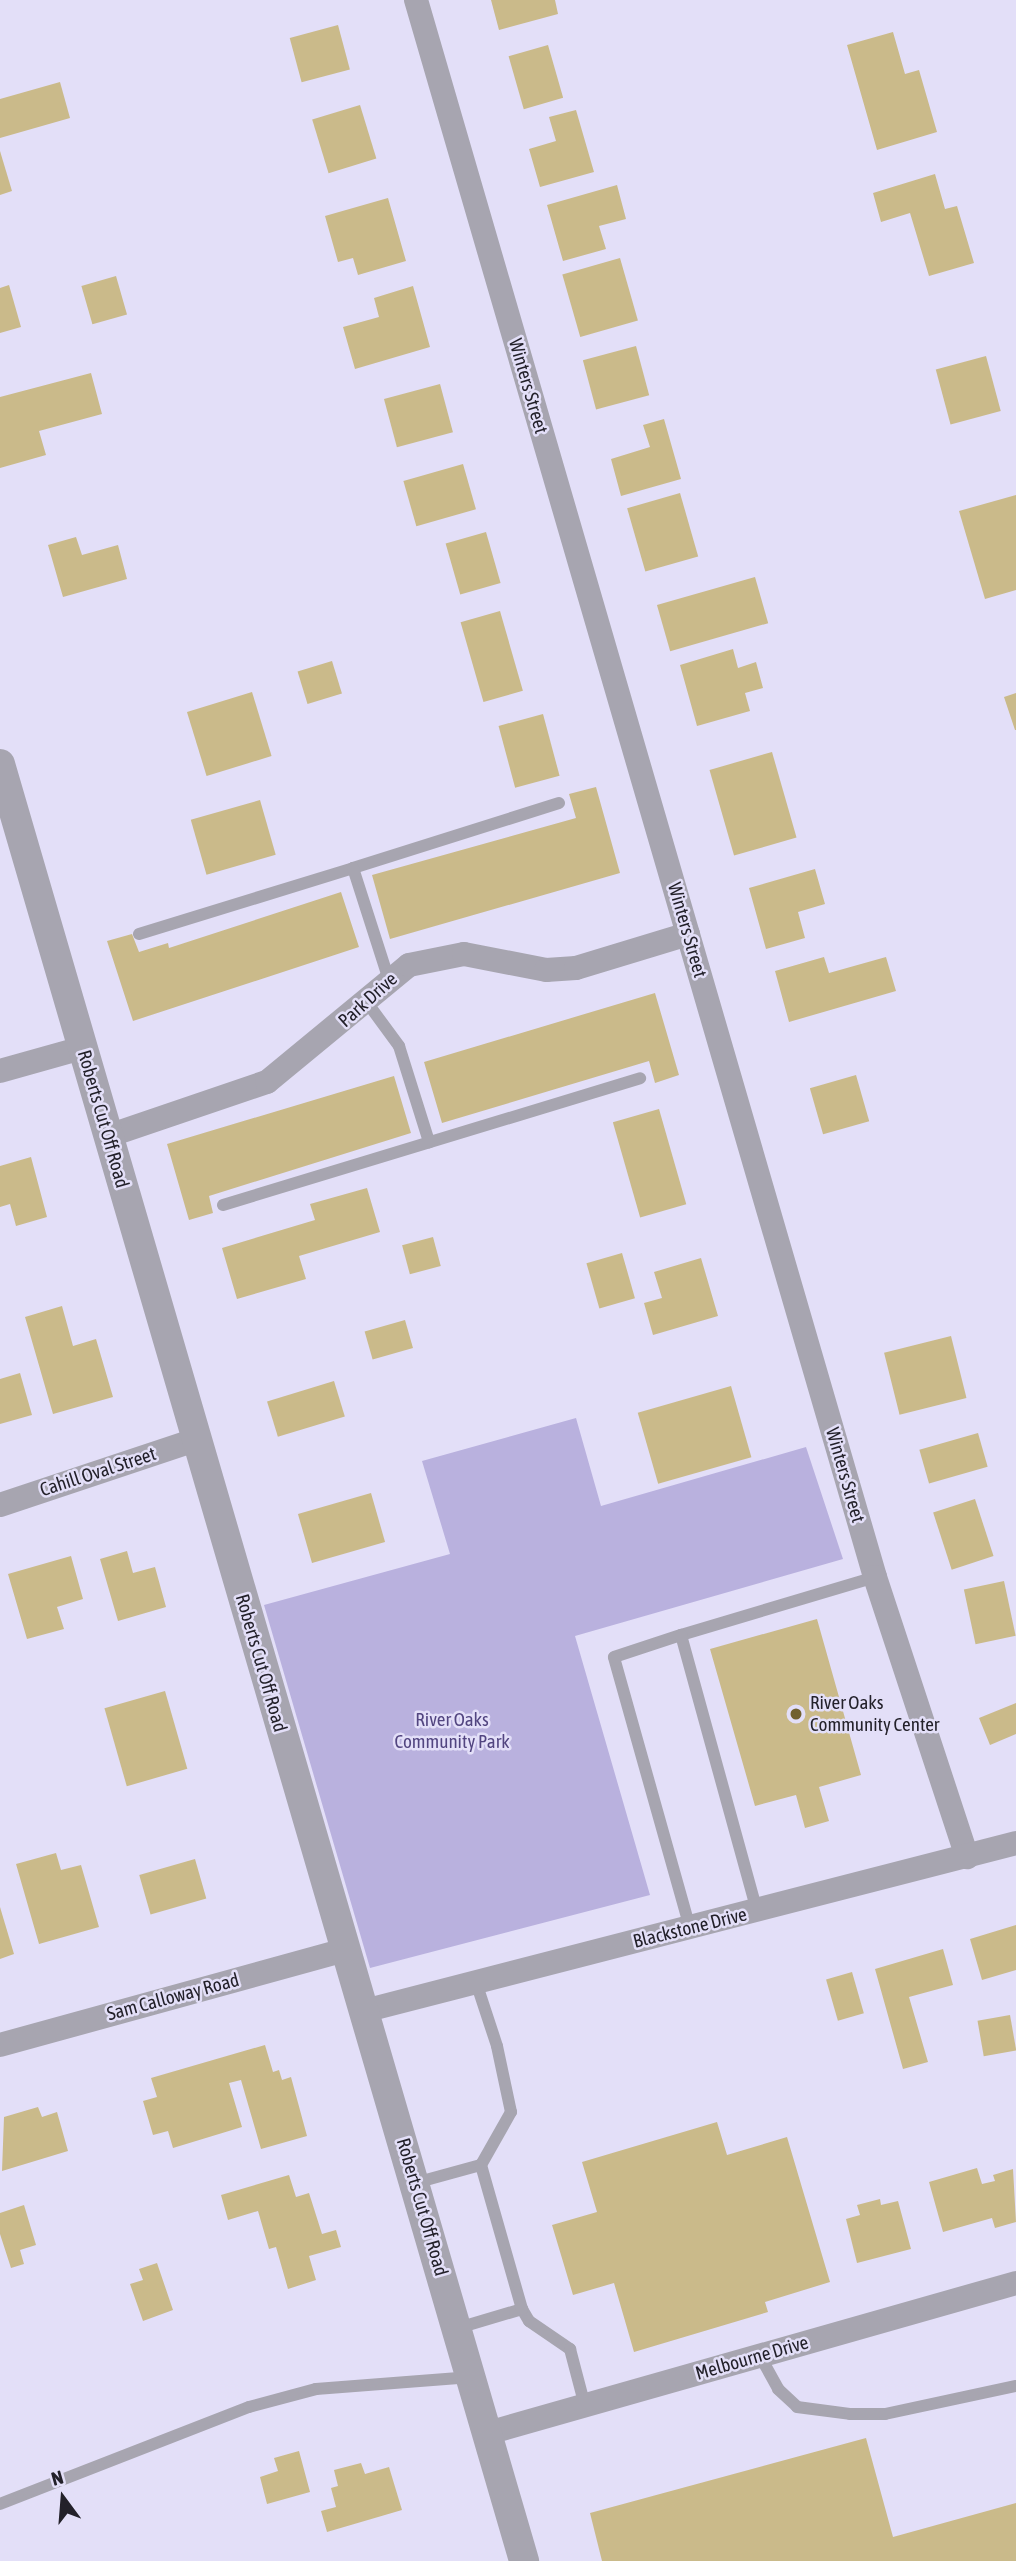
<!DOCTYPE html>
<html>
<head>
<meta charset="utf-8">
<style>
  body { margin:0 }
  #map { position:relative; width:1016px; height:2561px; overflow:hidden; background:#e3dff8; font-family:"Asap Condensed",sans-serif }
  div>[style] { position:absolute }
  .green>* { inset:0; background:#b9b1de }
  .building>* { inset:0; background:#caba8a; transform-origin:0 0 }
  .service>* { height:12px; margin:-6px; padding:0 6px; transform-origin:6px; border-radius:6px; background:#a7a5b0 }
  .minor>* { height:24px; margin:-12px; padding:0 12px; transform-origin:12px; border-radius:12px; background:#a7a5b0 }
  .tertiary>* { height:30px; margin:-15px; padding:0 15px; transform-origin:15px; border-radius:15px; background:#a7a5b0 }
  .dots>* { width:19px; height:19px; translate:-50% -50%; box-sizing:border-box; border:4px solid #e3dff8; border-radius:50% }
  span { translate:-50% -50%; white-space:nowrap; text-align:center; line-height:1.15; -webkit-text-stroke:5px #e3dff8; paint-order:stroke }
  .street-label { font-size:19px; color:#23212a }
  .poi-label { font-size:19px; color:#23212a }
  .left { translate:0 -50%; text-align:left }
  .park-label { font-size:19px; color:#524580 }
  .north { position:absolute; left:28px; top:2463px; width:70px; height:70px; -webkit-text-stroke:5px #e3dff8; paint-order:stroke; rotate:344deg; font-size:19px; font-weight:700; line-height:28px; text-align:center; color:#23212a }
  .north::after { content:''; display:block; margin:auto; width:24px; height:32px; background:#23212a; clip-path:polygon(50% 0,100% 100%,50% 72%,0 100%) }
</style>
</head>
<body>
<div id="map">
  <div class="green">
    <div style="clip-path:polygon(576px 1418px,601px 1506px,806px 1447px,843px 1559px,575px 1636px,650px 1895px,370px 1968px,264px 1605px,450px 1554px,422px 1461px)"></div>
  </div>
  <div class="building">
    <div style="clip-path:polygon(491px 0,555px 0,558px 14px,499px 30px)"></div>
    <div style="left:338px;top:25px;width:46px;height:50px;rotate:75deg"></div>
    <div style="clip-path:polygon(893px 32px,905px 74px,919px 70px,937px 132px,877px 150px,847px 45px)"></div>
    <div style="left:548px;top:45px;width:55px;height:41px;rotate:74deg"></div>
    <div style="clip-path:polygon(60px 82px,70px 118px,0 138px,0 99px)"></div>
    <div style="left:360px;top:105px;width:56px;height:50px;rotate:73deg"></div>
    <div style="clip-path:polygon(576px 110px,594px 172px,540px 187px,529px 149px,556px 141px,549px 117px)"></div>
    <div style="clip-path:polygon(0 151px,12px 191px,0 195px)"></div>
    <div style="clip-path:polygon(935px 174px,945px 209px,957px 206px,974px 263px,929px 276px,910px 213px,881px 222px,873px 193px)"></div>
    <div style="clip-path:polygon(617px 185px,626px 219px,599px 226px,606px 249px,563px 261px,547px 205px)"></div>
    <div style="clip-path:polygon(388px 198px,406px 261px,358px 275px,353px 258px,338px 262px,325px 216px)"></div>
    <div style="left:620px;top:258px;width:65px;height:60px;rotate:74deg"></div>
    <div style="left:116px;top:276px;width:40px;height:36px;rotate:74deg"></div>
    <div style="clip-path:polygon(9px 285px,21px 327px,0 333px,0 288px)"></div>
    <div style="clip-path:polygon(413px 286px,430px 347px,355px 369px,343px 327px,379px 317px,374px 298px)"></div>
    <div style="left:636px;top:346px;width:51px;height:55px;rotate:75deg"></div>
    <div style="left:986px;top:356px;width:57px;height:52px;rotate:75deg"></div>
    <div style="clip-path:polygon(91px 373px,102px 414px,39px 431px,46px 455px,0 468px,0 397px)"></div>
    <div style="left:440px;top:384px;width:50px;height:58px;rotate:75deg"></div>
    <div style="clip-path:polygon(664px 419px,681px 479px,621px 496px,611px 459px,650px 447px,643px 425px)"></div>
    <div style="left:463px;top:464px;width:47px;height:62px;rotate:74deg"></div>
    <div style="left:680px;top:493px;width:66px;height:55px;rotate:74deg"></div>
    <div style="clip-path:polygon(1016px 495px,1016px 590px,985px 599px,959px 511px)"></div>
    <div style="left:486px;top:532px;width:53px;height:42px;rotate:74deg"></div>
    <div style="clip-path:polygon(76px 537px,82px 555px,118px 545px,127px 579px,63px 597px,48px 545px)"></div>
    <div style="left:755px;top:577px;width:48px;height:102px;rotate:74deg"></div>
    <div style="left:500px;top:611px;width:83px;height:41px;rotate:74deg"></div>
    <div style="clip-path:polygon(733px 649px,738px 668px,756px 662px,763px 688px,745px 693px,750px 711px,697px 726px,680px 665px)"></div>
    <div style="left:332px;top:661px;width:34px;height:36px;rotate:73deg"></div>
    <div style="left:252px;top:692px;width:67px;height:68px;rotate:73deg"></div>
    <div style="clip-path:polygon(1016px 693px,1016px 730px,1015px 730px,1004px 697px)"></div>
    <div style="left:543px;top:714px;width:64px;height:46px;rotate:75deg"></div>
    <div style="left:772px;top:752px;width:89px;height:65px;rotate:74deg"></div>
    <div style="clip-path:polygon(596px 787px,620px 873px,390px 939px,372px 875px,576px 818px,569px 794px)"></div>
    <div style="left:260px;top:800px;width:57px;height:72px;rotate:74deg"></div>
    <div style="clip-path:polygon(815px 869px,825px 904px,798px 912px,805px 938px,766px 949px,749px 888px)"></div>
    <div style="clip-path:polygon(341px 892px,359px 947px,133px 1021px,107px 941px,132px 934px,139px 952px,168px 943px,169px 948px)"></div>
    <div style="clip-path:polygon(824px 957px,829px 973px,886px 957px,896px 991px,789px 1022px,775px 971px)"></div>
    <div style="clip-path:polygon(655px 993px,679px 1075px,655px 1083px,649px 1061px,442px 1123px,424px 1062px)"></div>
    <div style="left:856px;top:1075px;width:48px;height:48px;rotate:74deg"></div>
    <div style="clip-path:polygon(394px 1076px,411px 1133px,209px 1196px,213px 1213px,189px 1220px,167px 1144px)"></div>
    <div style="left:659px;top:1109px;width:99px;height:48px;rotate:74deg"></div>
    <div style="clip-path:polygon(31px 1157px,47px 1217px,16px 1226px,10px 1204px,0 1207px,0 1166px)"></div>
    <div style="clip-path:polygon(367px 1188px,380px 1232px,299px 1256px,306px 1279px,237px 1299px,222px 1248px,315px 1220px,310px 1204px)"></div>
    <div style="left:433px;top:1237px;width:30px;height:32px;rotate:75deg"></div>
    <div style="left:622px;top:1253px;width:47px;height:37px;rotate:74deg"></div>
    <div style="clip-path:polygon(701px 1258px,718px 1316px,653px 1335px,644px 1303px,662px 1298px,654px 1272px)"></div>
    <div style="clip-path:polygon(62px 1306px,73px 1346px,96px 1339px,113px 1397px,53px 1414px,25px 1317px)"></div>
    <div style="left:405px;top:1320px;width:29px;height:42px;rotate:74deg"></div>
    <div style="left:951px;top:1336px;width:64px;height:69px;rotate:76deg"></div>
    <div style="clip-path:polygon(20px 1373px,32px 1415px,0 1424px,0 1379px)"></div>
    <div style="left:334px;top:1381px;width:37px;height:70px;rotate:73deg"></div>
    <div style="left:731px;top:1386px;width:74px;height:97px;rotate:74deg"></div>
    <div style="left:978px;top:1433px;width:35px;height:61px;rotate:74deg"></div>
    <div style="left:371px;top:1493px;width:51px;height:76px;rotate:74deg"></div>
    <div style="left:975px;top:1499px;width:60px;height:44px;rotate:72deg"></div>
    <div style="clip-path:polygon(127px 1551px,133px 1573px,155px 1567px,166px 1607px,118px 1621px,100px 1559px)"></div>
    <div style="clip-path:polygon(71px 1556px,83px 1599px,57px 1607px,64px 1629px,27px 1639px,8px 1574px)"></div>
    <div style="left:1004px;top:1581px;width:56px;height:41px;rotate:78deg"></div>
    <div style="clip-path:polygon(817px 1619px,861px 1775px,819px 1787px,829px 1821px,805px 1828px,796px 1795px,755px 1806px,710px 1649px)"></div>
    <div style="left:165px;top:1691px;width:81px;height:63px;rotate:74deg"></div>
    <div style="clip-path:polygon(1016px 1703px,1016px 1734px,990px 1745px,979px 1718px)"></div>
    <div style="clip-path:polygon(56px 1853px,61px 1870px,81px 1865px,99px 1927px,39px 1944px,16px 1864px)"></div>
    <div style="left:195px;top:1859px;width:41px;height:58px;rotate:74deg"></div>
    <div style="clip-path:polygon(0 1907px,14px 1954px,0 1959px)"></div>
    <div style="clip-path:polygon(1016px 1925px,1016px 1970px,982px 1980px,970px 1939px)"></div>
    <div style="clip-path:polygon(943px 1949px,953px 1985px,909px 1997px,928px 2062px,903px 2069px,875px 1969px)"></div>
    <div style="left:852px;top:1972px;width:43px;height:27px;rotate:74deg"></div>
    <div style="left:1010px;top:2015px;width:36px;height:33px;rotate:80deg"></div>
    <div style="clip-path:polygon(265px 2045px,273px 2072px,279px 2070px,282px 2080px,291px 2077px,307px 2136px,261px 2149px,241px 2080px,229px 2083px,242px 2127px,173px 2148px,168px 2131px,153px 2135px,143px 2101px,157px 2097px,151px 2078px)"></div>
    <div style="clip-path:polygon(38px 2107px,42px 2117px,57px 2112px,68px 2151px,2px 2171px,4px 2117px)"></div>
    <div style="clip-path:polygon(717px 2122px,727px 2155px,787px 2137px,830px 2282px,765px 2302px,768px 2312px,634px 2352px,614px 2283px,573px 2295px,552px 2225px,597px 2212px,582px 2162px)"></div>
    <div style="clip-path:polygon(977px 2168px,982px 2184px,995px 2181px,993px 2175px,1013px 2169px,1016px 2222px,995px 2228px,992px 2218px,943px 2232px,929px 2182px)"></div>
    <div style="clip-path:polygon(289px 2175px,296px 2197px,309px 2193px,322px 2234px,336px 2230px,341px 2247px,309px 2256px,316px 2280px,288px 2289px,276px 2247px,269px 2249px,258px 2211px,228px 2220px,221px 2195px)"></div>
    <div style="clip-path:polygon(880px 2199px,881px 2205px,898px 2201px,911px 2249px,857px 2263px,846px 2219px,860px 2215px,857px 2205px)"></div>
    <div style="clip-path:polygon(24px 2205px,36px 2245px,20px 2250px,24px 2264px,11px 2268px,0 2234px,0 2213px)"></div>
    <div style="clip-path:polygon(157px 2263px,173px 2310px,143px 2321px,130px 2284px,143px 2280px,139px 2269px)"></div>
    <div style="clip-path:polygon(866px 2438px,893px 2537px,1016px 2503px,1016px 2561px,602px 2561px,590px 2513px)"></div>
    <div style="clip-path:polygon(299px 2451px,310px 2492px,267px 2504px,260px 2477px,278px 2471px,274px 2458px)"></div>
    <div style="clip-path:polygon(361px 2463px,365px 2474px,389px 2467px,402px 2510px,327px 2532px,321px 2511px,336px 2507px,331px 2488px,338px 2486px,334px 2470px)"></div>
  </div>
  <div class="service">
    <div style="left:353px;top:868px;width:216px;rotate:-17.5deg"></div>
    <div style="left:139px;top:934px;width:224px;rotate:-17.1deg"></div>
    <div style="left:353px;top:868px;width:118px;rotate:72.2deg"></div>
    <div style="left:366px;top:1001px;width:56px;rotate:53.7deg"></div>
    <div style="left:399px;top:1046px;width:101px;rotate:72.6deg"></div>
    <div style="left:223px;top:1205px;width:436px;rotate:-16.9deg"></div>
    <div style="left:681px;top:1635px;width:202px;rotate:-16.6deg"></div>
    <div style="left:690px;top:1928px;width:281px;rotate:-105.7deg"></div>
    <div style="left:614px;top:1657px;width:71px;rotate:-18.2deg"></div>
    <div style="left:681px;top:1635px;width:286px;rotate:74.6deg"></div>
    <div style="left:415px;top:2183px;width:68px;rotate:-15.3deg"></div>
    <div style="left:522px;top:2309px;width:14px;rotate:60deg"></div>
    <div style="left:529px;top:2321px;width:50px;rotate:34.3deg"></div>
    <div style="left:570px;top:2349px;width:59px;rotate:75.3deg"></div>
    <div style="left:458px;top:2328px;width:67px;rotate:-16.5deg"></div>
    <div style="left:522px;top:2309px;width:150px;rotate:-105.9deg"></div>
    <div style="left:481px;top:2165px;width:61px;rotate:-60.5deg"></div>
    <div style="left:511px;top:2112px;width:67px;rotate:-102deg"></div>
    <div style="left:497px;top:2046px;width:67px;rotate:-108.2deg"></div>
    <div style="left:760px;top:2356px;width:38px;rotate:61deg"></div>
    <div style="left:778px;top:2389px;width:26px;rotate:43deg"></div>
    <div style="left:797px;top:2407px;width:53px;rotate:7.5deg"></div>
    <div style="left:850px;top:2414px;width:35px"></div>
    <div style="left:885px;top:2414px;width:134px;rotate:-12.1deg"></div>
    <div style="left:0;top:2504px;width:267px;rotate:-21.3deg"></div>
    <div style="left:249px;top:2407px;width:69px;rotate:-15deg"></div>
    <div style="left:316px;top:2389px;width:156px;rotate:-4.4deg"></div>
  </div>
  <div class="minor">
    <div style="left:416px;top:0;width:1642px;rotate:73.77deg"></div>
    <div style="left:875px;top:1577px;width:295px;rotate:71.8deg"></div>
    <div style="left:0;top:1071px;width:85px;rotate:-15.7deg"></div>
    <div style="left:108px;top:1136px;width:168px;rotate:-18.8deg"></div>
    <div style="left:267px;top:1082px;width:184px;rotate:-39.5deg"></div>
    <div style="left:409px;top:965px;width:56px;rotate:-11.3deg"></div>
    <div style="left:464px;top:954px;width:84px;rotate:11deg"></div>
    <div style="left:546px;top:970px;width:30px;rotate:-4deg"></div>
    <div style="left:576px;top:968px;width:117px;rotate:-16.9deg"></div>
    <div style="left:0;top:1505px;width:206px;rotate:-18.4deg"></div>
    <div style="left:364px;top:2011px;width:673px;rotate:-14.45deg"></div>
    <div style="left:0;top:2045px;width:359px;rotate:-15.4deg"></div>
    <div style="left:488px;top:2433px;width:549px;rotate:-15.86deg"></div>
  </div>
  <div class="tertiary">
    <div style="left:0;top:764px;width:1872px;rotate:73.74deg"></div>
  </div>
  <div class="dots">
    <div style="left:796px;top:1714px;background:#71612f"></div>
  </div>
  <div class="street-label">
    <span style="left:528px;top:386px;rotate:74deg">Winters Street</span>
    <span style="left:687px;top:930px;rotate:74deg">Winters Street</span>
    <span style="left:368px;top:1000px;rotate:-42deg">Park Drive</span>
    <span style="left:103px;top:1119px;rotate:74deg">Roberts Cut Off Road</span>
    <span style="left:98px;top:1472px;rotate:-18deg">Cahill Oval Street</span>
    <span style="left:845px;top:1475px;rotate:74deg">Winters Street</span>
    <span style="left:261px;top:1663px;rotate:74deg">Roberts Cut Off Road</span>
    <span style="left:690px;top:1928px;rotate:-14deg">Blackstone Drive</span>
    <span style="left:173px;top:1997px;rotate:-15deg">Sam Calloway Road</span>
    <span style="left:422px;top:2207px;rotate:74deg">Roberts Cut Off Road</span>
    <span style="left:752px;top:2358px;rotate:-16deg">Melbourne Drive</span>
  </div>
  <div class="poi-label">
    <span class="left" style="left:810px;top:1714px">River Oaks<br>Community Center</span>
  </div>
  <div class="park-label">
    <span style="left:452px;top:1731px">River Oaks<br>Community Park</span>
  </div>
  <div class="north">N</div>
</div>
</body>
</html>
